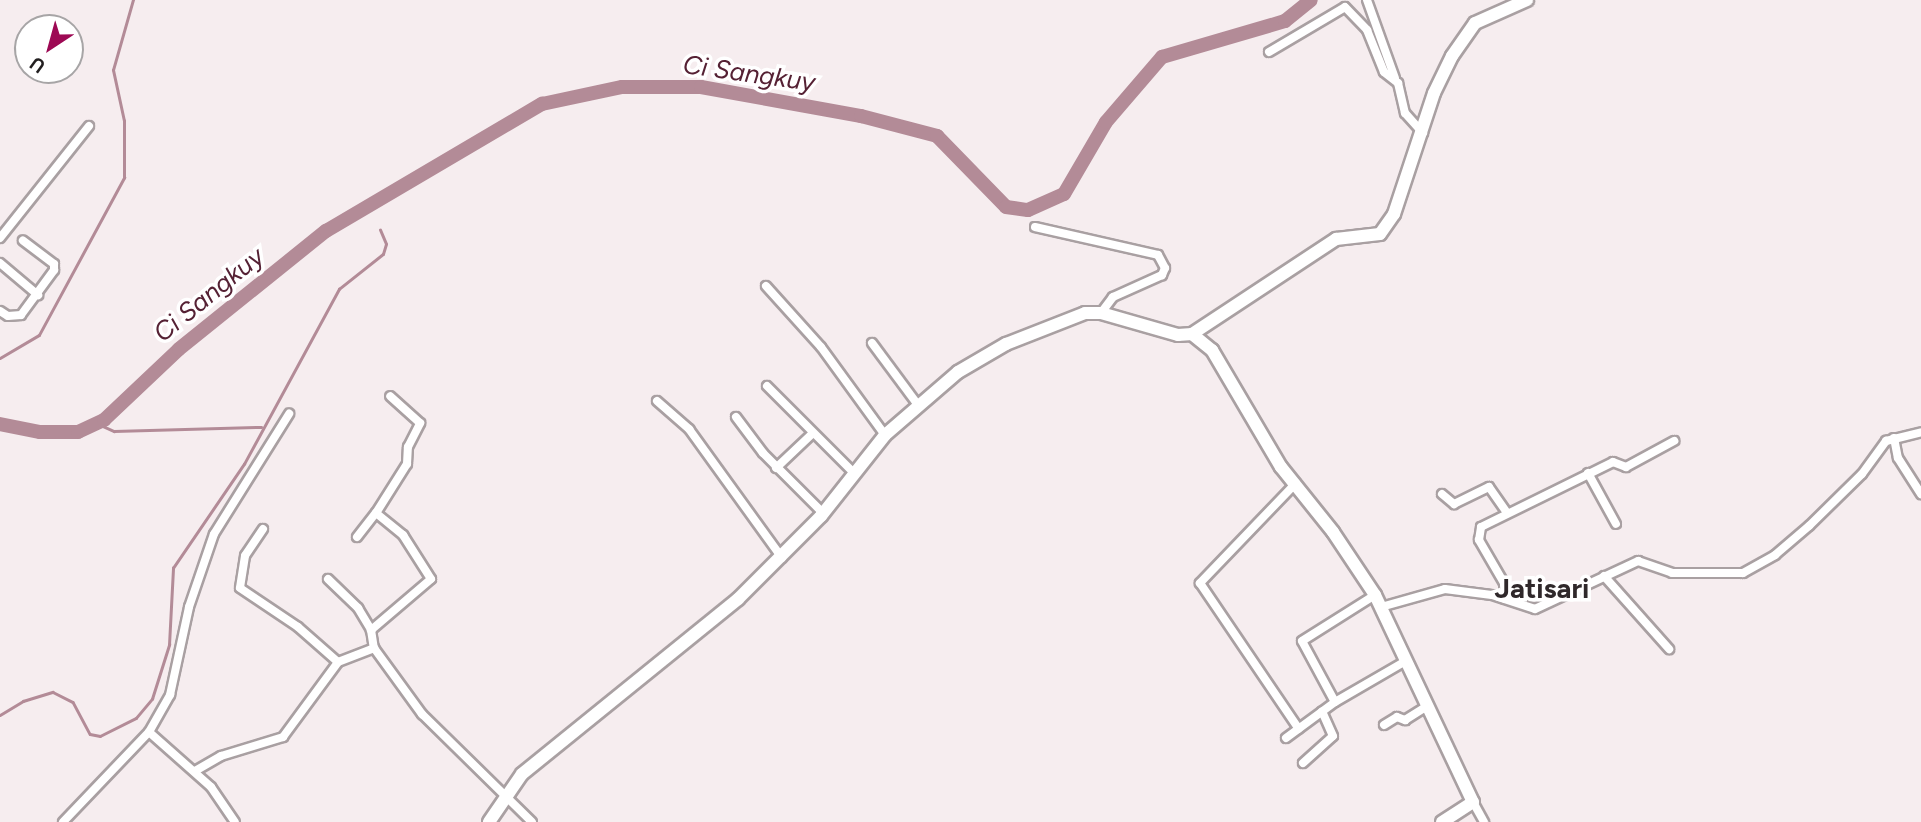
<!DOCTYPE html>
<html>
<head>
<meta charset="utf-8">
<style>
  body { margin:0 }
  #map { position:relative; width:1921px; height:822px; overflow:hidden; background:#f6edef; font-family:Figtree,sans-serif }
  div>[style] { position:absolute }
  .stream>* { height:2.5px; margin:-1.25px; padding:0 1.25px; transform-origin:1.25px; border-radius:1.25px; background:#b38b97 }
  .river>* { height:14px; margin:-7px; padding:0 7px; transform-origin:7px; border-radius:7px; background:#b38b97 }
  .roads { filter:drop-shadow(2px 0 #a9a0a2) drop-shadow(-2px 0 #a9a0a2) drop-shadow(0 2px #a9a0a2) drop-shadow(0 -2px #a9a0a2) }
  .street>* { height:8px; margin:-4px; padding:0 4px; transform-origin:4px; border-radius:4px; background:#fff }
  .secondary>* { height:12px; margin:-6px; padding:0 6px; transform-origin:6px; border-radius:6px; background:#fff }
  span { translate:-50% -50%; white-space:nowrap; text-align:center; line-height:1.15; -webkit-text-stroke:7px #fff; paint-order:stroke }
  .water-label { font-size:26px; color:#552134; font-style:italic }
  .quarter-label { font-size:28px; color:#2f282a; font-weight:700 }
  .north { position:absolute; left:14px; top:14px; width:70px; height:70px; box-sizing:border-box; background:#fff; border:2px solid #a7a5a6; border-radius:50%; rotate:216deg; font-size:19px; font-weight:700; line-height:28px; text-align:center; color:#221f20 }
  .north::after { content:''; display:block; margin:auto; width:24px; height:32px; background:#9d0954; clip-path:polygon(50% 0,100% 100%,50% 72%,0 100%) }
</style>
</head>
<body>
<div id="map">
  <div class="stream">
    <div style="left:0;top:358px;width:45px;rotate:-30.5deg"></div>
    <div style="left:39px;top:335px;width:179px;rotate:-61.6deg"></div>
    <div style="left:124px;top:178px;width:57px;rotate:-90deg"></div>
    <div style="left:124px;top:121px;width:52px;rotate:-102.2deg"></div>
    <div style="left:113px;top:70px;width:73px;rotate:-74.1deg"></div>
    <div style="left:96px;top:423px;width:20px;rotate:24deg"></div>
    <div style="left:114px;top:431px;width:147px;rotate:-1.6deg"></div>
    <div style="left:0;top:715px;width:27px;rotate:-31deg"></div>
    <div style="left:23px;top:701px;width:31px;rotate:-17deg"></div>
    <div style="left:53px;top:692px;width:22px;rotate:27deg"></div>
    <div style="left:73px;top:702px;width:36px;rotate:62deg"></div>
    <div style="left:90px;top:734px;width:10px;rotate:11deg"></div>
    <div style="left:100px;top:736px;width:40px;rotate:-26.6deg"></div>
    <div style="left:136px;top:718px;width:25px;rotate:-50deg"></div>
    <div style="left:152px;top:699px;width:57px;rotate:-72.5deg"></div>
    <div style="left:169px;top:645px;width:77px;rotate:-87deg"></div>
    <div style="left:173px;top:568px;width:126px;rotate:-55.7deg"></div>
    <div style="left:244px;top:464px;width:199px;rotate:-61.5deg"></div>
    <div style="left:339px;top:289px;width:56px;rotate:-38.5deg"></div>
    <div style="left:383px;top:254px;width:10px;rotate:-73deg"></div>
    <div style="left:386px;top:244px;width:15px;rotate:-113deg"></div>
  </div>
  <div class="river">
    <div style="left:0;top:424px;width:41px;rotate:11.3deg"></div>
    <div style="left:40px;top:432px;width:38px"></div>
    <div style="left:78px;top:432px;width:29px;rotate:-25deg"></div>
    <div style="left:104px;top:420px;width:103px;rotate:-43.4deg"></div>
    <div style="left:179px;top:349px;width:189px;rotate:-38.8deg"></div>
    <div style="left:326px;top:231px;width:251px;rotate:-30.5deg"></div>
    <div style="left:542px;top:104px;width:82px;rotate:-12deg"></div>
    <div style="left:622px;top:87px;width:79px"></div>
    <div style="left:701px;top:87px;width:163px;rotate:10.3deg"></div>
    <div style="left:861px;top:116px;width:79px;rotate:14.7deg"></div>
    <div style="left:937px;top:136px;width:99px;rotate:45.8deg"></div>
    <div style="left:1006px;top:207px;width:22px;rotate:8deg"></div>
    <div style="left:1028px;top:210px;width:39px;rotate:-24deg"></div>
    <div style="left:1064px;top:194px;width:83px;rotate:-59.7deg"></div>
    <div style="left:1106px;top:122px;width:86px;rotate:-49.3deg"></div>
    <div style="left:1162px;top:57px;width:128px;rotate:-16.3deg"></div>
    <div style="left:1285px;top:21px;width:33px;rotate:-39deg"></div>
  </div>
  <div class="roads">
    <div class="street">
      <div style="left:1367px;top:0;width:83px;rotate:70.3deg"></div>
      <div style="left:1269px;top:52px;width:88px;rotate:-30.6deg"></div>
      <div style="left:1345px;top:7px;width:32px;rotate:46deg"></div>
      <div style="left:1367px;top:30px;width:45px;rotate:68deg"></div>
      <div style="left:1384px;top:72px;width:18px;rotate:38deg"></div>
      <div style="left:1398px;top:83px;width:31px;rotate:77deg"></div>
      <div style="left:1405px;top:113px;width:27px;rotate:48deg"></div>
      <div style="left:1035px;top:227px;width:126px;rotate:12.8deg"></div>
      <div style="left:1158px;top:255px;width:15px;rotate:62deg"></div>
      <div style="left:1165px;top:268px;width:8px;rotate:113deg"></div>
      <div style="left:1162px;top:275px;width:54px;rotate:155.8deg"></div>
      <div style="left:1113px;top:297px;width:20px;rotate:127deg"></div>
      <div style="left:0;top:238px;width:143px;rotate:-51.5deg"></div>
      <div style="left:0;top:263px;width:50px;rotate:40.1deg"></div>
      <div style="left:766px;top:286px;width:82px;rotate:48deg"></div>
      <div style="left:821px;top:347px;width:109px;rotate:54deg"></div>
      <div style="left:0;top:311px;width:9px;rotate:32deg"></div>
      <div style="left:8px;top:316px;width:13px;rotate:-4deg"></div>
      <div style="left:21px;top:315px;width:56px;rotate:-53.7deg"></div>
      <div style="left:54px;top:270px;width:6px;rotate:-90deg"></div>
      <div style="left:54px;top:264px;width:39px;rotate:-143deg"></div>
      <div style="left:872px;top:343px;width:77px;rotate:53.4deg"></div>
      <div style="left:767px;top:386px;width:123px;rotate:45deg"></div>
      <div style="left:657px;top:401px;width:43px;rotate:41.2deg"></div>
      <div style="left:689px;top:429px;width:159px;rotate:54.2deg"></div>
      <div style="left:736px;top:417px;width:45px;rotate:53.1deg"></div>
      <div style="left:763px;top:453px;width:85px;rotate:45deg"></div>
      <div style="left:1894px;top:438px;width:20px;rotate:79deg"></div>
      <div style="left:1898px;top:458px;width:43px;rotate:57.4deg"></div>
      <div style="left:776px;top:468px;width:50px;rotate:-43.4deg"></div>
      <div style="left:1588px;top:473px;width:58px;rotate:61.2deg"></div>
      <div style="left:1296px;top:483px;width:139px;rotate:133.8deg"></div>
      <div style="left:1200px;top:583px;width:176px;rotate:55.9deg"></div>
      <div style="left:1442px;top:494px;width:16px;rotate:40deg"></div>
      <div style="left:1454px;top:504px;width:39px;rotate:-26deg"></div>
      <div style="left:1489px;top:487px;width:32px;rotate:55deg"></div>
      <div style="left:376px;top:513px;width:58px;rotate:-57.7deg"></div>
      <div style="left:407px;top:464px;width:17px;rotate:-87deg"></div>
      <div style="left:408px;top:447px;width:27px;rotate:-63deg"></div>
      <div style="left:420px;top:423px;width:40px;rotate:-138deg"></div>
      <div style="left:263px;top:529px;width:32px;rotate:124deg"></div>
      <div style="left:245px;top:556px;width:32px;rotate:99deg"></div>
      <div style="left:240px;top:588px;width:70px;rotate:33.9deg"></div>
      <div style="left:298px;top:627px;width:53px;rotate:41.2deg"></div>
      <div style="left:338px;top:662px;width:39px;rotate:-21deg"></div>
      <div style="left:357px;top:537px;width:31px;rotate:-52deg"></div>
      <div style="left:376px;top:513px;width:35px;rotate:39deg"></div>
      <div style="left:403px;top:535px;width:52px;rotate:57.5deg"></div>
      <div style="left:431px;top:579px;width:79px;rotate:139.6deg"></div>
      <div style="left:371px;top:630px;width:18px;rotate:81deg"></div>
      <div style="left:374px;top:648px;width:82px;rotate:54deg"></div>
      <div style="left:422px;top:714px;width:154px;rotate:44.5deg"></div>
      <div style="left:1604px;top:576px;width:98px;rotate:48.3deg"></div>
      <div style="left:328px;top:579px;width:42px;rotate:44deg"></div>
      <div style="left:358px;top:608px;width:26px;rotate:59deg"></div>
      <div style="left:1505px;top:599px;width:16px;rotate:-94deg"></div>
      <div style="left:1504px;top:583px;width:50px;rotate:-120.2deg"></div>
      <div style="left:1479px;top:540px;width:13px;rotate:-81deg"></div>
      <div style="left:1481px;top:527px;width:147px;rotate:-26.2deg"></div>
      <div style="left:1613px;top:462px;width:14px;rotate:21deg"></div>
      <div style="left:1626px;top:467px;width:55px;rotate:-28.4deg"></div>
      <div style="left:1381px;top:607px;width:66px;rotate:-15.7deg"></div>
      <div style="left:1445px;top:589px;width:47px;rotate:7.3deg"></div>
      <div style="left:1492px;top:595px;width:45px;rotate:18deg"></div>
      <div style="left:1535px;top:609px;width:114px;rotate:-25deg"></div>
      <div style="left:1638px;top:561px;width:36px;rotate:19deg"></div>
      <div style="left:1672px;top:573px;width:71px"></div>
      <div style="left:1743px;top:573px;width:37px;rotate:-29deg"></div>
      <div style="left:1775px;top:555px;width:45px;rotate:-40.5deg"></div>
      <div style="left:1809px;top:526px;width:74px;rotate:-44.5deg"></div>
      <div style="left:1862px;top:474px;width:41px;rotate:-54deg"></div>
      <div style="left:1886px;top:441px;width:36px;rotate:-14deg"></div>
      <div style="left:1335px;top:702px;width:69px;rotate:-118.4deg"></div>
      <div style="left:1302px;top:641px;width:86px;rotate:-32.2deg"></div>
      <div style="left:1384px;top:725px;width:15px;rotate:-32deg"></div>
      <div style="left:1397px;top:717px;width:9px;rotate:21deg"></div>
      <div style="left:1405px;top:720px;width:26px;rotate:-32deg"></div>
      <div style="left:149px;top:732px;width:83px;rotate:41.6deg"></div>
      <div style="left:211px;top:787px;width:42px;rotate:55.6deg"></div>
      <div style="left:1286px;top:738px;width:61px;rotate:-36.3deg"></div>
      <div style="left:1335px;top:702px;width:80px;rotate:-30.1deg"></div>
      <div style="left:1303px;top:763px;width:40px;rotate:-42deg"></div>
      <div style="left:1333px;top:736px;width:27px;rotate:-114deg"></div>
      <div style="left:195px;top:771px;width:30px;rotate:-30deg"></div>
      <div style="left:221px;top:756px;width:65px;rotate:-17deg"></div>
      <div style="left:283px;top:737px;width:93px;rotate:-53.7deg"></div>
      <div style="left:1473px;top:802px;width:23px;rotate:61deg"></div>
      <div style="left:63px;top:822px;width:124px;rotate:-46.3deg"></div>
      <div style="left:149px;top:732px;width:43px;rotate:-60.4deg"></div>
      <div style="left:170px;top:695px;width:90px;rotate:-77.8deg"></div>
      <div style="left:189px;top:607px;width:77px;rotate:-71.1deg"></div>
      <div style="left:214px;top:534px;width:142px;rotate:-58deg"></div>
    </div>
    <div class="secondary">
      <div style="left:1192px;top:334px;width:26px;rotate:39deg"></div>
      <div style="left:1212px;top:350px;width:136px;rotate:59.5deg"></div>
      <div style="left:1281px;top:467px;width:83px;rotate:51.3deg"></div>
      <div style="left:1333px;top:532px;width:76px;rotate:56.3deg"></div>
      <div style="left:1375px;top:595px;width:229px;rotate:64.7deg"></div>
      <div style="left:1473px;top:802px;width:37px;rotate:147deg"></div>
      <div style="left:489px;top:822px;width:58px;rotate:-55.5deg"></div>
      <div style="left:522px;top:774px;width:278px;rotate:-39deg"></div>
      <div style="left:738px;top:599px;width:117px;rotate:-45deg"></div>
      <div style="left:821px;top:516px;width:103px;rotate:-51.7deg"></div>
      <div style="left:885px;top:435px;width:96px;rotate:-40.8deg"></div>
      <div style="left:958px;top:372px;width:56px;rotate:-30.3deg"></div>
      <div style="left:1006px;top:344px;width:85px;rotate:-21.4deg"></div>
      <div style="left:1085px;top:313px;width:16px"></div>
      <div style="left:1101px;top:313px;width:80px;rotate:15.9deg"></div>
      <div style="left:1178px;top:335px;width:14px;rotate:-4deg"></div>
      <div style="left:1192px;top:334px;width:173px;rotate:-33.4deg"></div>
      <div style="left:1336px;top:239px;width:44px;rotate:-6.5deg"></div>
      <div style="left:1380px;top:234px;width:24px;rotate:-55deg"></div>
      <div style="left:1394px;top:214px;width:127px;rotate:-71.7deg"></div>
      <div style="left:1434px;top:93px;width:41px;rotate:-64.1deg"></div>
      <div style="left:1452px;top:56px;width:40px;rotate:-55.1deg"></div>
      <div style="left:1475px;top:23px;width:57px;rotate:-23.9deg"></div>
    </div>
  </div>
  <div class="water-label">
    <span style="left:749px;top:74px;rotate:8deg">Ci Sangkuy</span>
    <span style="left:209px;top:295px;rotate:-39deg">Ci Sangkuy</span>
  </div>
  <div class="quarter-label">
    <span style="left:1542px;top:588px">Jatisari</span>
  </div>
  <div class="north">U</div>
</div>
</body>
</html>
